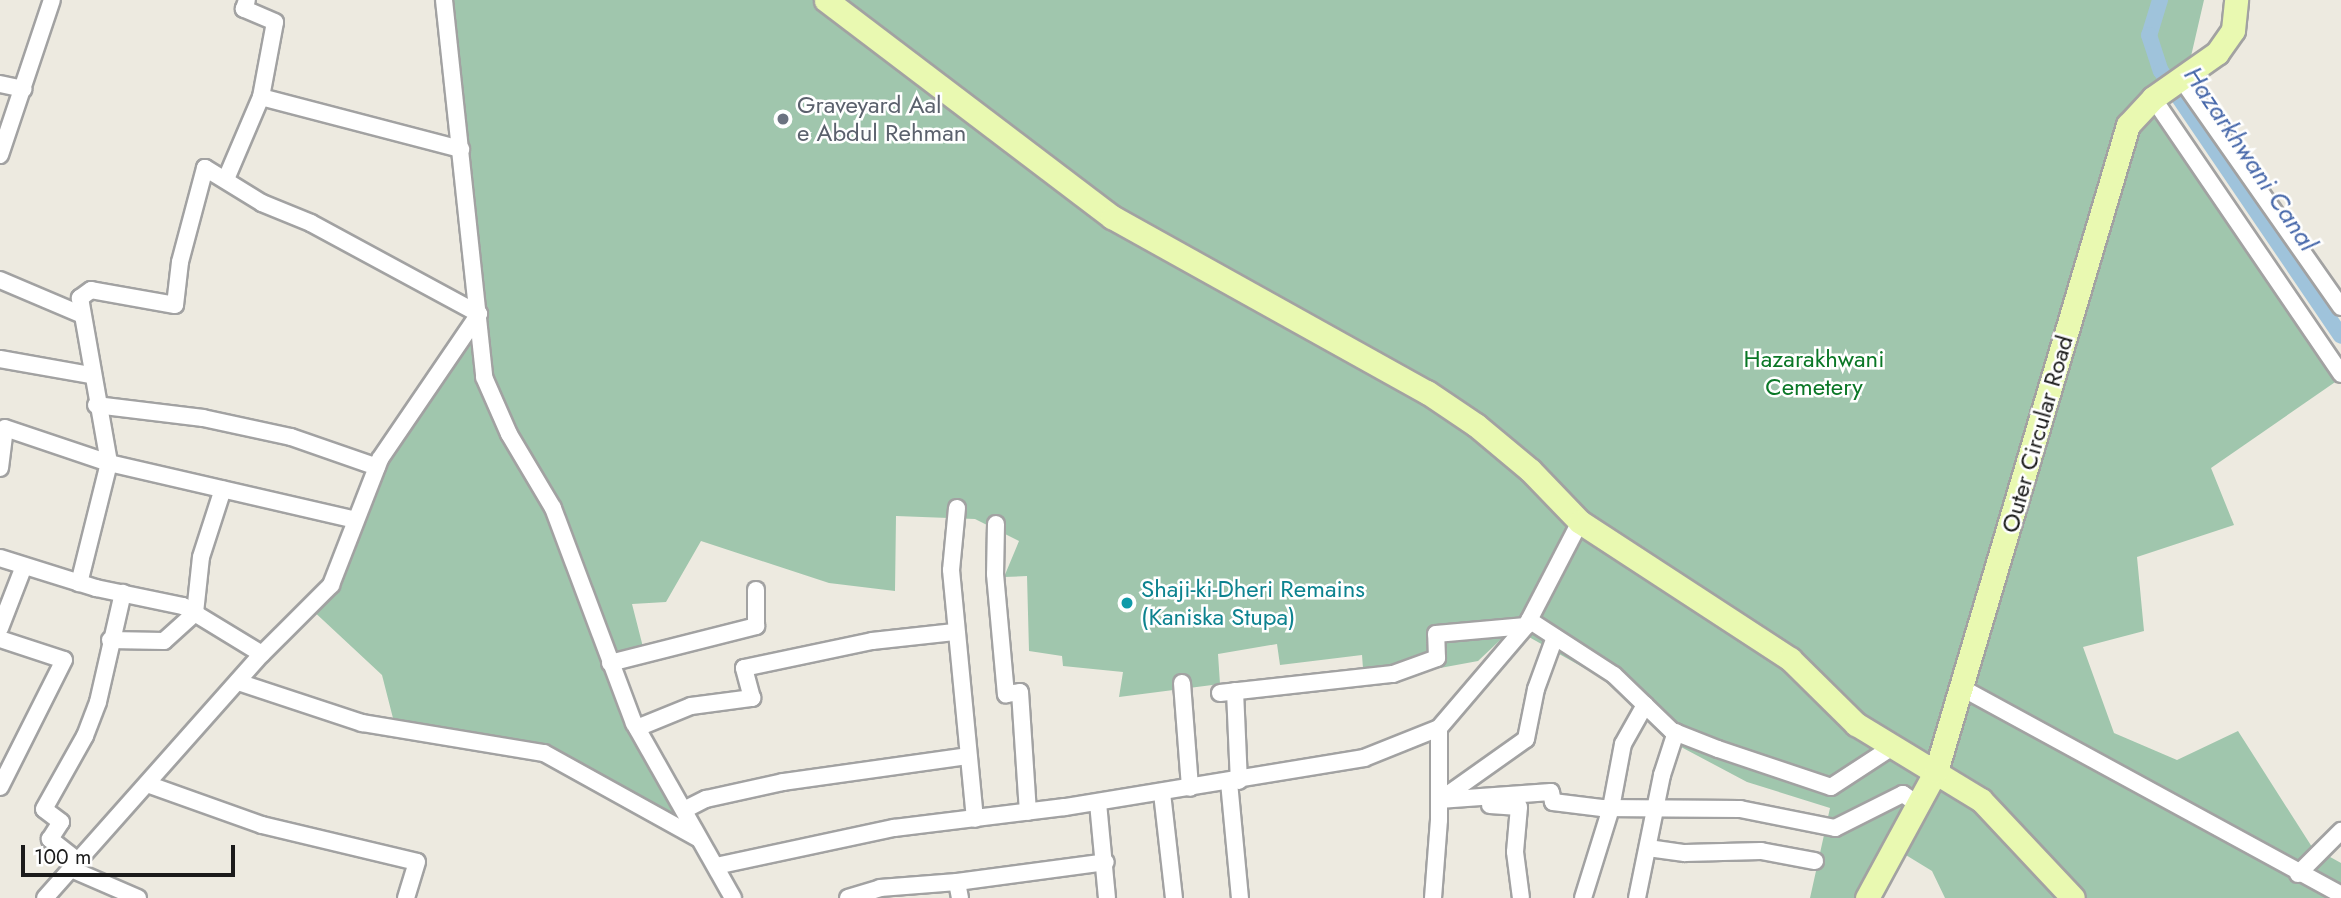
<!DOCTYPE html>
<html>
<head>
<meta charset="utf-8">
<style>
  body { margin:0 }
  #map { position:relative; width:2341px; height:898px; overflow:hidden; background:#edeae0; font-family:Jost,sans-serif }
  div>[style] { position:absolute }
  .cemetery>* { inset:0; background:#a0c6ad }
  .canal>* { height:16px; margin:-8px; padding:0 8px; transform-origin:8px; border-radius:8px; background:#9fc3db }
  .roads { filter:drop-shadow(2px 0 #a2a2a2) drop-shadow(-2px 0 #a2a2a2) drop-shadow(0 2px #a2a2a2) drop-shadow(0 -2px #a2a2a2) }
  .street>* { height:16px; margin:-8px; padding:0 8px; transform-origin:8px; border-radius:8px; background:#fff }
  .secondary>* { height:23px; margin:-11.5px; padding:0 11.5px; transform-origin:11.5px; border-radius:11.5px; background:#e9f9b1 }
  .dots>* { width:19px; height:19px; translate:-50% -50%; box-sizing:border-box; border:4px solid #fff; border-radius:50% }
  span { translate:-50% -50%; white-space:nowrap; text-align:center; line-height:1.15; -webkit-text-stroke:5px #fff; paint-order:stroke }
  .worship-label { font-size:24px; color:#5b616d }
  .left { translate:0 -50%; text-align:left }
  .park-label { font-size:24px; color:#0a7726 }
  .street-label { font-size:24px; color:#1b1b1b }
  .culture-label { font-size:24px; color:#0d838f }
  .water-label { font-size:26px; color:#4768aa; font-style:italic }
  .scale { position:absolute; left:21px; top:845px; width:214px; height:32px; box-sizing:border-box; border:4px solid #1b1b1b; border-top:0; padding-left:9px; font-size:21px; line-height:24px; white-space:nowrap; color:#1b1b1b; -webkit-text-stroke:5px #fff; paint-order:stroke }
</style>
</head>
<body>
<div id="map">
  <div class="cemetery">
    <div style="clip-path:polygon(434px 0,2204px 0,2186px 78px,2154px 98px,2341px 378px,2211px 468px,2234px 525px,2137px 557px,2144px 631px,2083px 647px,2114px 733px,2177px 760px,2238px 731px,2312px 847px,2341px 863px,2341px 898px,1945px 898px,1932px 871px,1896px 849px,1865px 898px,1810px 898px,1830px 808px,1747px 782px,1666px 739px,1602px 678px,1513px 628px,1478px 661px,1364px 682px,1362px 655px,1280px 665px,1277px 644px,1218px 654px,1220px 684px,1119px 697px,1123px 672px,1063px 666px,1062px 656px,1029px 651px,1027px 576px,1004px 577px,1019px 541px,975px 519px,896px 516px,895px 591px,829px 583px,701px 541px,666px 602px,632px 604px,644px 651px,608px 657px,701px 841px,544px 753px,396px 730px,382px 675px,309px 607px,331px 585px,380px 459px,479px 314px,444px 4px)"></div>
  </div>
  <div class="canal">
    <div style="left:2160px;top:0;width:37px;rotate:107deg"></div>
    <div style="left:2149px;top:35px;width:38px;rotate:72deg"></div>
    <div style="left:2161px;top:71px;width:320px;rotate:55.8deg"></div>
  </div>
  <div class="roads">
    <div class="street">
      <div style="left:444px;top:0;width:379px;rotate:83.9deg"></div>
      <div style="left:484px;top:377px;width:62px;rotate:66.3deg"></div>
      <div style="left:509px;top:434px;width:86px;rotate:59.3deg"></div>
      <div style="left:553px;top:508px;width:230px;rotate:69.4deg"></div>
      <div style="left:634px;top:723px;width:201px;rotate:60.5deg"></div>
      <div style="left:2182px;top:80px;width:277px;rotate:55deg"></div>
      <div style="left:0;top:84px;width:24px;rotate:12deg"></div>
      <div style="left:261px;top:97px;width:207px;rotate:14.6deg"></div>
      <div style="left:2153px;top:98px;width:334px;rotate:55.7deg"></div>
      <div style="left:0;top:155px;width:163px;rotate:-71.5deg"></div>
      <div style="left:226px;top:179px;width:89px;rotate:-66.9deg"></div>
      <div style="left:261px;top:97px;width:76px;rotate:-79.4deg"></div>
      <div style="left:275px;top:22px;width:34px;rotate:-157deg"></div>
      <div style="left:244px;top:9px;width:9px;rotate:-72deg"></div>
      <div style="left:0;top:280px;width:87px;rotate:23deg"></div>
      <div style="left:0;top:359px;width:91px;rotate:10.1deg"></div>
      <div style="left:96px;top:405px;width:108px;rotate:6.9deg"></div>
      <div style="left:203px;top:418px;width:90px;rotate:12.2deg"></div>
      <div style="left:291px;top:437px;width:91px;rotate:19.2deg"></div>
      <div style="left:0;top:468px;width:40px;rotate:-82.9deg"></div>
      <div style="left:5px;top:428px;width:110px;rotate:18.6deg"></div>
      <div style="left:109px;top:463px;width:253px;rotate:13deg"></div>
      <div style="left:957px;top:508px;width:62px;rotate:95.5deg"></div>
      <div style="left:951px;top:570px;width:250px;rotate:84.5deg"></div>
      <div style="left:996px;top:524px;width:50px;rotate:91.1deg"></div>
      <div style="left:995px;top:574px;width:121px;rotate:84.8deg"></div>
      <div style="left:1006px;top:694px;width:14px;rotate:-8deg"></div>
      <div style="left:1020px;top:692px;width:120px;rotate:86.2deg"></div>
      <div style="left:0;top:558px;width:101px;rotate:17.4deg"></div>
      <div style="left:96px;top:588px;width:89px;rotate:11.7deg"></div>
      <div style="left:183px;top:606px;width:92px;rotate:31.3deg"></div>
      <div style="left:1529px;top:620px;width:101px;rotate:32.9deg"></div>
      <div style="left:1614px;top:675px;width:81px;rotate:44deg"></div>
      <div style="left:1672px;top:731px;width:49px;rotate:21.4deg"></div>
      <div style="left:1718px;top:749px;width:119px;rotate:18.6deg"></div>
      <div style="left:1831px;top:787px;width:75px;rotate:-33.1deg"></div>
      <div style="left:0;top:628px;width:66px;rotate:-68.8deg"></div>
      <div style="left:0;top:639px;width:67px;rotate:18.2deg"></div>
      <div style="left:64px;top:660px;width:142px;rotate:116.7deg"></div>
      <div style="left:110px;top:640px;width:54px;rotate:1.1deg"></div>
      <div style="left:164px;top:641px;width:42px;rotate:-42.1deg"></div>
      <div style="left:195px;top:613px;width:56px;rotate:-83.9deg"></div>
      <div style="left:201px;top:557px;width:71px;rotate:-72.1deg"></div>
      <div style="left:610px;top:663px;width:151px;rotate:-14.2deg"></div>
      <div style="left:756px;top:626px;width:36px;rotate:-90deg"></div>
      <div style="left:238px;top:682px;width:131px;rotate:18.3deg"></div>
      <div style="left:362px;top:723px;width:184px;rotate:9.4deg"></div>
      <div style="left:544px;top:753px;width:177px;rotate:29deg"></div>
      <div style="left:1182px;top:683px;width:105px;rotate:85.6deg"></div>
      <div style="left:1962px;top:688px;width:432px;rotate:28.6deg"></div>
      <div style="left:1235px;top:691px;width:90px;rotate:87.5deg"></div>
      <div style="left:1220px;top:693px;width:174px;rotate:-6.3deg"></div>
      <div style="left:1393px;top:674px;width:47px;rotate:-20deg"></div>
      <div style="left:1437px;top:658px;width:24px;rotate:-92deg"></div>
      <div style="left:1436px;top:634px;width:90px;rotate:-5.1deg"></div>
      <div style="left:637px;top:728px;width:58px;rotate:-22.2deg"></div>
      <div style="left:691px;top:706px;width:62px;rotate:-7.5deg"></div>
      <div style="left:752px;top:698px;width:31px;rotate:-105deg"></div>
      <div style="left:744px;top:668px;width:131px;rotate:-11.9deg"></div>
      <div style="left:872px;top:641px;width:83px;rotate:-6.2deg"></div>
      <div style="left:1229px;top:782px;width:117px;rotate:84.6deg"></div>
      <div style="left:147px;top:784px;width:122px;rotate:19.6deg"></div>
      <div style="left:262px;top:825px;width:159px;rotate:13.4deg"></div>
      <div style="left:417px;top:862px;width:38px;rotate:107deg"></div>
      <div style="left:1162px;top:793px;width:106px;rotate:83.5deg"></div>
      <div style="left:1439px;top:800px;width:112px;rotate:-4.1deg"></div>
      <div style="left:1551px;top:792px;width:10px;rotate:79deg"></div>
      <div style="left:1553px;top:802px;width:49px;rotate:7deg"></div>
      <div style="left:1602px;top:808px;width:138px;rotate:0.4deg"></div>
      <div style="left:1740px;top:809px;width:97px;rotate:11.3deg"></div>
      <div style="left:1835px;top:828px;width:76px;rotate:-26.6deg"></div>
      <div style="left:1903px;top:794px;width:19px;rotate:35deg"></div>
      <div style="left:1440px;top:800px;width:105px;rotate:-35.3deg"></div>
      <div style="left:1526px;top:739px;width:51px;rotate:-78.7deg"></div>
      <div style="left:1536px;top:689px;width:55px;rotate:-69.9deg"></div>
      <div style="left:1098px;top:803px;width:95px;rotate:84.6deg"></div>
      <div style="left:1490px;top:805px;width:29px;rotate:4deg"></div>
      <div style="left:1519px;top:807px;width:45px;rotate:95.1deg"></div>
      <div style="left:1515px;top:852px;width:46px;rotate:82.6deg"></div>
      <div style="left:684px;top:810px;width:25px;rotate:-27deg"></div>
      <div style="left:706px;top:799px;width:79px;rotate:-12.4deg"></div>
      <div style="left:783px;top:782px;width:187px;rotate:-8deg"></div>
      <div style="left:1648px;top:848px;width:37px;rotate:8deg"></div>
      <div style="left:1685px;top:853px;width:76px;rotate:-1.5deg"></div>
      <div style="left:1761px;top:851px;width:55px;rotate:10.5deg"></div>
      <div style="left:78px;top:861px;width:36px;rotate:-142deg"></div>
      <div style="left:50px;top:839px;width:20px;rotate:-57deg"></div>
      <div style="left:61px;top:822px;width:21px;rotate:-143deg"></div>
      <div style="left:44px;top:809px;width:84px;rotate:-60.7deg"></div>
      <div style="left:85px;top:736px;width:36px;rotate:-69deg"></div>
      <div style="left:98px;top:702px;width:112px;rotate:-77.1deg"></div>
      <div style="left:716px;top:866px;width:182px;rotate:-12.1deg"></div>
      <div style="left:894px;top:828px;width:172px;rotate:-7deg"></div>
      <div style="left:1065px;top:807px;width:303px;rotate:-9.3deg"></div>
      <div style="left:1364px;top:758px;width:81px;rotate:-21.8deg"></div>
      <div style="left:1439px;top:728px;width:134px;rotate:-49.5deg"></div>
      <div style="left:1526px;top:626px;width:117px;rotate:-62.6deg"></div>
      <div style="left:71px;top:869px;width:73px;rotate:23.4deg"></div>
      <div style="left:2298px;top:874px;width:61px;rotate:-45deg"></div>
      <div style="left:45px;top:898px;width:327px;rotate:-48.4deg"></div>
      <div style="left:262px;top:654px;width:98px;rotate:-45deg"></div>
      <div style="left:331px;top:585px;width:135px;rotate:-68.7deg"></div>
      <div style="left:380px;top:459px;width:176px;rotate:-55.7deg"></div>
      <div style="left:479px;top:314px;width:191px;rotate:-151.6deg"></div>
      <div style="left:311px;top:223px;width:53px;rotate:-157.8deg"></div>
      <div style="left:262px;top:203px;width:67px;rotate:-148.4deg"></div>
      <div style="left:205px;top:168px;width:97px;rotate:104.9deg"></div>
      <div style="left:180px;top:262px;width:43px;rotate:96.6deg"></div>
      <div style="left:175px;top:305px;width:85px;rotate:-169.9deg"></div>
      <div style="left:91px;top:290px;width:14px;rotate:144deg"></div>
      <div style="left:80px;top:298px;width:168px;rotate:80deg"></div>
      <div style="left:109px;top:463px;width:124px;rotate:104deg"></div>
      <div style="left:848px;top:898px;width:34px;rotate:-17deg"></div>
      <div style="left:880px;top:888px;width:77px;rotate:-4.5deg"></div>
      <div style="left:960px;top:898px;width:16px;rotate:-101deg"></div>
      <div style="left:957px;top:882px;width:150px;rotate:-7.6deg"></div>
      <div style="left:1433px;top:898px;width:78px;rotate:-85.6deg"></div>
      <div style="left:1439px;top:820px;width:92px;rotate:-90deg"></div>
      <div style="left:1583px;top:898px;width:94px;rotate:-72.7deg"></div>
      <div style="left:1611px;top:808px;width:65px;rotate:-79.4deg"></div>
      <div style="left:1623px;top:744px;width:45px;rotate:-60.6deg"></div>
      <div style="left:1637px;top:898px;width:126px;rotate:-78.5deg"></div>
      <div style="left:1662px;top:775px;width:45px;rotate:-72deg"></div>
    </div>
    <div class="secondary">
      <div style="left:826px;top:0;width:359px;rotate:37.2deg"></div>
      <div style="left:1112px;top:217px;width:360px;rotate:29.1deg"></div>
      <div style="left:1427px;top:392px;width:59px;rotate:34deg"></div>
      <div style="left:1476px;top:425px;width:70px;rotate:39.8deg"></div>
      <div style="left:1530px;top:470px;width:72px;rotate:46.1deg"></div>
      <div style="left:1580px;top:522px;width:251px;rotate:33.1deg"></div>
      <div style="left:1790px;top:659px;width:93px;rotate:44.6deg"></div>
      <div style="left:1856px;top:724px;width:146px;rotate:31.3deg"></div>
      <div style="left:1981px;top:800px;width:134px;rotate:46.8deg"></div>
      <div style="left:1867px;top:898px;width:145px;rotate:-61.5deg"></div>
      <div style="left:1936px;top:771px;width:674px;rotate:-73.45deg"></div>
      <div style="left:2128px;top:125px;width:37px;rotate:-47deg"></div>
      <div style="left:2153px;top:98px;width:78px;rotate:-35.1deg"></div>
      <div style="left:2217px;top:53px;width:28px;rotate:-55deg"></div>
      <div style="left:2233px;top:30px;width:30px;rotate:-84deg"></div>
    </div>
  </div>
  <div class="dots">
    <div style="left:783px;top:119px;background:#6b7280"></div>
    <div style="left:1127px;top:603px;background:#0f9aa8"></div>
  </div>
  <div class="worship-label">
    <span class="left" style="left:797px;top:119px">Graveyard Aal<br>e Abdul Rehman</span>
  </div>
  <div class="park-label">
    <span style="left:1814px;top:373px">Hazarakhwani<br>Cemetery</span>
  </div>
  <div class="street-label">
    <span style="left:2037px;top:434px;rotate:-74deg">Outer Circular Road</span>
  </div>
  <div class="culture-label">
    <span class="left" style="left:1141px;top:603px">Shaji-ki-Dheri Remains<br>(Kaniska Stupa)</span>
  </div>
  <div class="water-label">
    <span style="left:2250px;top:159px;rotate:56deg">Hazarkhwani Canal</span>
  </div>
  <div class="scale">100 m</div>
</div>
</body>
</html>
